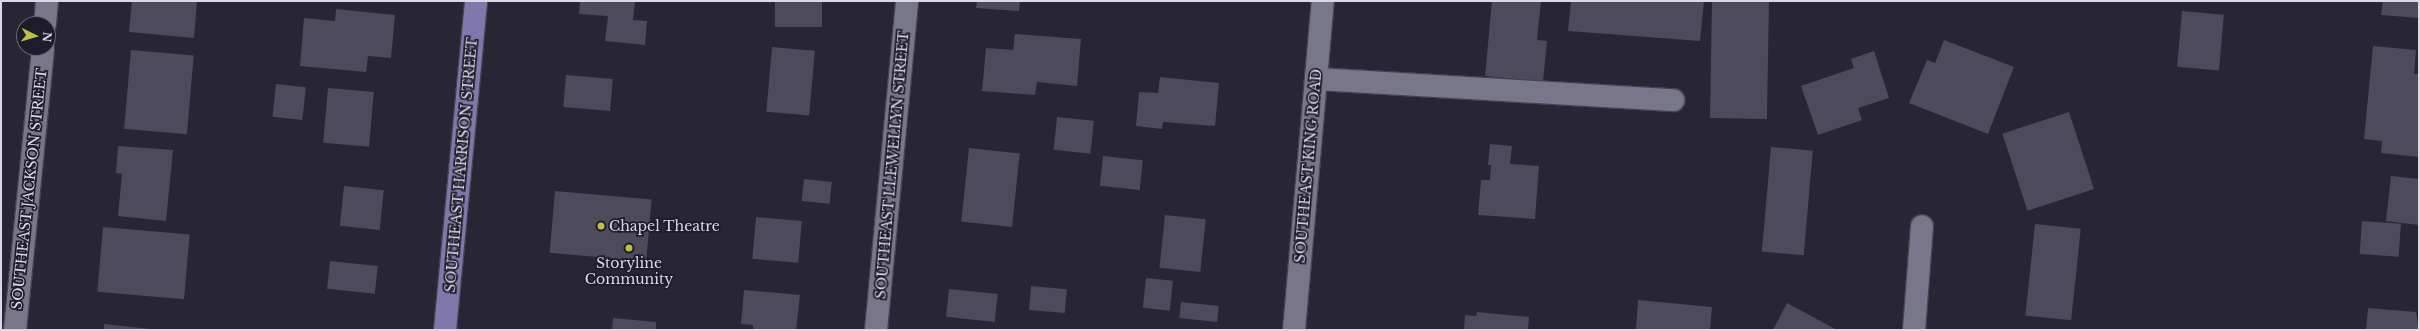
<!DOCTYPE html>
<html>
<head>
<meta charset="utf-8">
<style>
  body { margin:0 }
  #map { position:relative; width:2420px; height:331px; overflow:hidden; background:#282535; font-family:"Libre Baskerville",serif }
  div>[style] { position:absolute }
  .building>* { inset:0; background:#4d4a5c; transform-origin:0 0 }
  .roads { filter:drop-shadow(1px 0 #464350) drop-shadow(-1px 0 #464350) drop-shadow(0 1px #464350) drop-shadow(0 -1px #464350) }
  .minor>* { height:22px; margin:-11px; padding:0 11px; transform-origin:11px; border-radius:11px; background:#787689 }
  .major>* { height:22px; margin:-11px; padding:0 11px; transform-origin:11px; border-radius:11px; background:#8078ab }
  .dots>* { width:11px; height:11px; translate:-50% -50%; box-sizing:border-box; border:2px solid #1e1c2b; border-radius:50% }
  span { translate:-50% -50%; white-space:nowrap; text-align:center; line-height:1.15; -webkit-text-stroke:3.5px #1e1c2b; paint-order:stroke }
  .street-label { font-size:14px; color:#dbd9e4 }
  .poi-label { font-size:14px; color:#dbd9e4 }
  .left { translate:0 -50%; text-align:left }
  .frame { position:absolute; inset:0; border:2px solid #dbd9e4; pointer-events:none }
  .north { position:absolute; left:16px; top:16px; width:40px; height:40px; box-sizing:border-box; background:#1e1c2b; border:1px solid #6a6875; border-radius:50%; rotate:95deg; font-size:11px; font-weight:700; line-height:16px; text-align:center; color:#dbd9e4 }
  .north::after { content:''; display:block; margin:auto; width:14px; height:18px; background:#bcbf44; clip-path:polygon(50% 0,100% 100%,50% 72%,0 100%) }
</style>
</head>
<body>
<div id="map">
  <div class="building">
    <div style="clip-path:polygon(132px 1px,197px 1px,194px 38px,129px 32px)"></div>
    <div style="clip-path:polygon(580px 1px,635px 1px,633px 20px,647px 21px,645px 45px,605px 41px,608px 16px,579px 14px)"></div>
    <div style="left:775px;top:1px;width:47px;height:26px"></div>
    <div style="clip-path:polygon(977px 1px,1020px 1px,1019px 11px,976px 8px)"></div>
    <div style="clip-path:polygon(1492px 1px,1541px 1px,1537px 40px,1547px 41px,1543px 82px,1485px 76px)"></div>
    <div style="clip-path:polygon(1571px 1px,1704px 1px,1700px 41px,1568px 31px)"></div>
    <div style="left:1712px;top:1px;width:57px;height:117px;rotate:1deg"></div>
    <div style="clip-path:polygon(2383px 1px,2419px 1px,2419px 18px,2381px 15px)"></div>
    <div style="clip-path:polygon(336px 9px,395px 15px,391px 58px,368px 56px,366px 72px,300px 66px,304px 18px,335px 21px)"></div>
    <div style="left:2182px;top:11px;width:42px;height:56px;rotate:5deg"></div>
    <div style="clip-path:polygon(1015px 34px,1081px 39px,1077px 86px,1037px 82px,1035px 95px,982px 91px,986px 48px,1013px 50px)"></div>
    <div style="clip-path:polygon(1944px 40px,2014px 67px,1988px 134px,1909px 103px,1927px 60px,1935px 63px)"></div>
    <div style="clip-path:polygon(2373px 46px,2416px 50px,2414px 74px,2419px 74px,2419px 157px,2381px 153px,2382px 141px,2364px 139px)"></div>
    <div style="left:772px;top:47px;width:43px;height:65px;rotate:5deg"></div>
    <div style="left:131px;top:50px;width:63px;height:79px;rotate:5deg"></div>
    <div style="clip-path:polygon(1874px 51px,1889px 98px,1858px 108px,1862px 120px,1818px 135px,1801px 86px,1854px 68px,1851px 59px)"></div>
    <div style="left:566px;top:75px;width:47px;height:32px;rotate:5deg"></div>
    <div style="clip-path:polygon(1160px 77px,1219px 83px,1215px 126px,1163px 122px,1162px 129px,1136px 126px,1139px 92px,1158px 93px)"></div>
    <div style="left:276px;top:84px;width:30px;height:33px;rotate:6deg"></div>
    <div style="left:328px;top:88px;width:46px;height:55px;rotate:5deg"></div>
    <div style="left:2069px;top:112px;width:81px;height:70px;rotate:72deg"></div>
    <div style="left:1057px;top:117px;width:37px;height:33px;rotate:6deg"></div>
    <div style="clip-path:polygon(1490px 144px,1512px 146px,1510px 164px,1539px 166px,1535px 219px,1478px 215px,1481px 180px,1490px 180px,1491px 165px,1488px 165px)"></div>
    <div style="clip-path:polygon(118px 146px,173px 150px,166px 221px,118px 216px,122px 174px,116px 173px)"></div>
    <div style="left:1771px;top:147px;width:42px;height:105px;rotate:5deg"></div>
    <div style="left:969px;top:148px;width:51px;height:74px;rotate:6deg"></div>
    <div style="left:1103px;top:156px;width:40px;height:30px;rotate:6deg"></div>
    <div style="clip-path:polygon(2391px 176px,2419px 179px,2419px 225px,2386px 221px)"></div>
    <div style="left:804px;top:179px;width:28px;height:22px;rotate:6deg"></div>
    <div style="left:344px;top:186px;width:40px;height:40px;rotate:6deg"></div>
    <div style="left:555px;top:191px;width:97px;height:62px;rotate:5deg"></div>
    <div style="left:1165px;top:215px;width:41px;height:53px;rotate:6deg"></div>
    <div style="left:756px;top:217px;width:46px;height:42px;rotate:5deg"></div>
    <div style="left:2362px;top:221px;width:39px;height:33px;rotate:4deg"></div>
    <div style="left:2035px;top:224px;width:46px;height:92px;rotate:6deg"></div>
    <div style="left:103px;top:227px;width:87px;height:65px;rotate:5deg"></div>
    <div style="left:330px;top:261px;width:48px;height:28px;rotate:6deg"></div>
    <div style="left:1146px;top:278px;width:27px;height:30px;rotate:6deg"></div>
    <div style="left:1031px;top:286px;width:36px;height:24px;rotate:5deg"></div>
    <div style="left:949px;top:289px;width:49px;height:28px;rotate:6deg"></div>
    <div style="clip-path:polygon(744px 290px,800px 295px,796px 330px,753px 330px,753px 325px,741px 324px)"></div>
    <div style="clip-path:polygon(1638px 300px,1712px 307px,1710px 330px,1636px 330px)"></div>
    <div style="left:1181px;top:302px;width:38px;height:16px;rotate:6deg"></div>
    <div style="clip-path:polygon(1787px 303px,1837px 330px,1773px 330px)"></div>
    <div style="clip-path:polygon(2368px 308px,2416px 312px,2419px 330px,2366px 330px)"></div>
    <div style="clip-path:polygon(1477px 312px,1529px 317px,1528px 330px,1464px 330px,1465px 315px,1476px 316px)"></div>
    <div style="clip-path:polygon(613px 318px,656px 322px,656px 330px,612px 330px)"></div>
    <div style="clip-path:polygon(104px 324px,150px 329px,150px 330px,104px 330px)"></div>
  </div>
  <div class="roads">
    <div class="minor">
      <div style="left:45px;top:24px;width:23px;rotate:-85deg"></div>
      <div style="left:1316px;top:79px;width:358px;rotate:3.4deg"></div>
      <div style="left:15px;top:330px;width:283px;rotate:-84.3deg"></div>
      <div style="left:876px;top:330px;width:330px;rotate:-84.6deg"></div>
      <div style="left:1294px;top:330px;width:330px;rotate:-85deg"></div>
      <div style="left:1914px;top:330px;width:104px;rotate:-85.6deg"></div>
    </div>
    <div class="major">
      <div style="left:445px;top:330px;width:330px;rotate:-84.6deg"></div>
    </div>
  </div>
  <div class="dots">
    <div style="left:601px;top:226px;background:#bcbf44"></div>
    <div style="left:629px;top:248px;background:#bcbf44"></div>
  </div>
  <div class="street-label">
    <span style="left:461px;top:165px;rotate:-85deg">SOUTHEAST HARRISON STREET</span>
    <span style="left:892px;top:165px;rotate:-85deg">SOUTHEAST LLEWELLYN STREET</span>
    <span style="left:1308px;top:166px;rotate:-85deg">SOUTHEAST KING ROAD</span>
    <span style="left:29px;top:189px;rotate:-84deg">SOUTHEAST JACKSON STREET</span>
  </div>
  <div class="poi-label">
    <span class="left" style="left:609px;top:226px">Chapel Theatre</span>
    <span style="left:629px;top:271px">Storyline<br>Community</span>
  </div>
  <div class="frame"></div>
  <div class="north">N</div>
</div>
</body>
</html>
